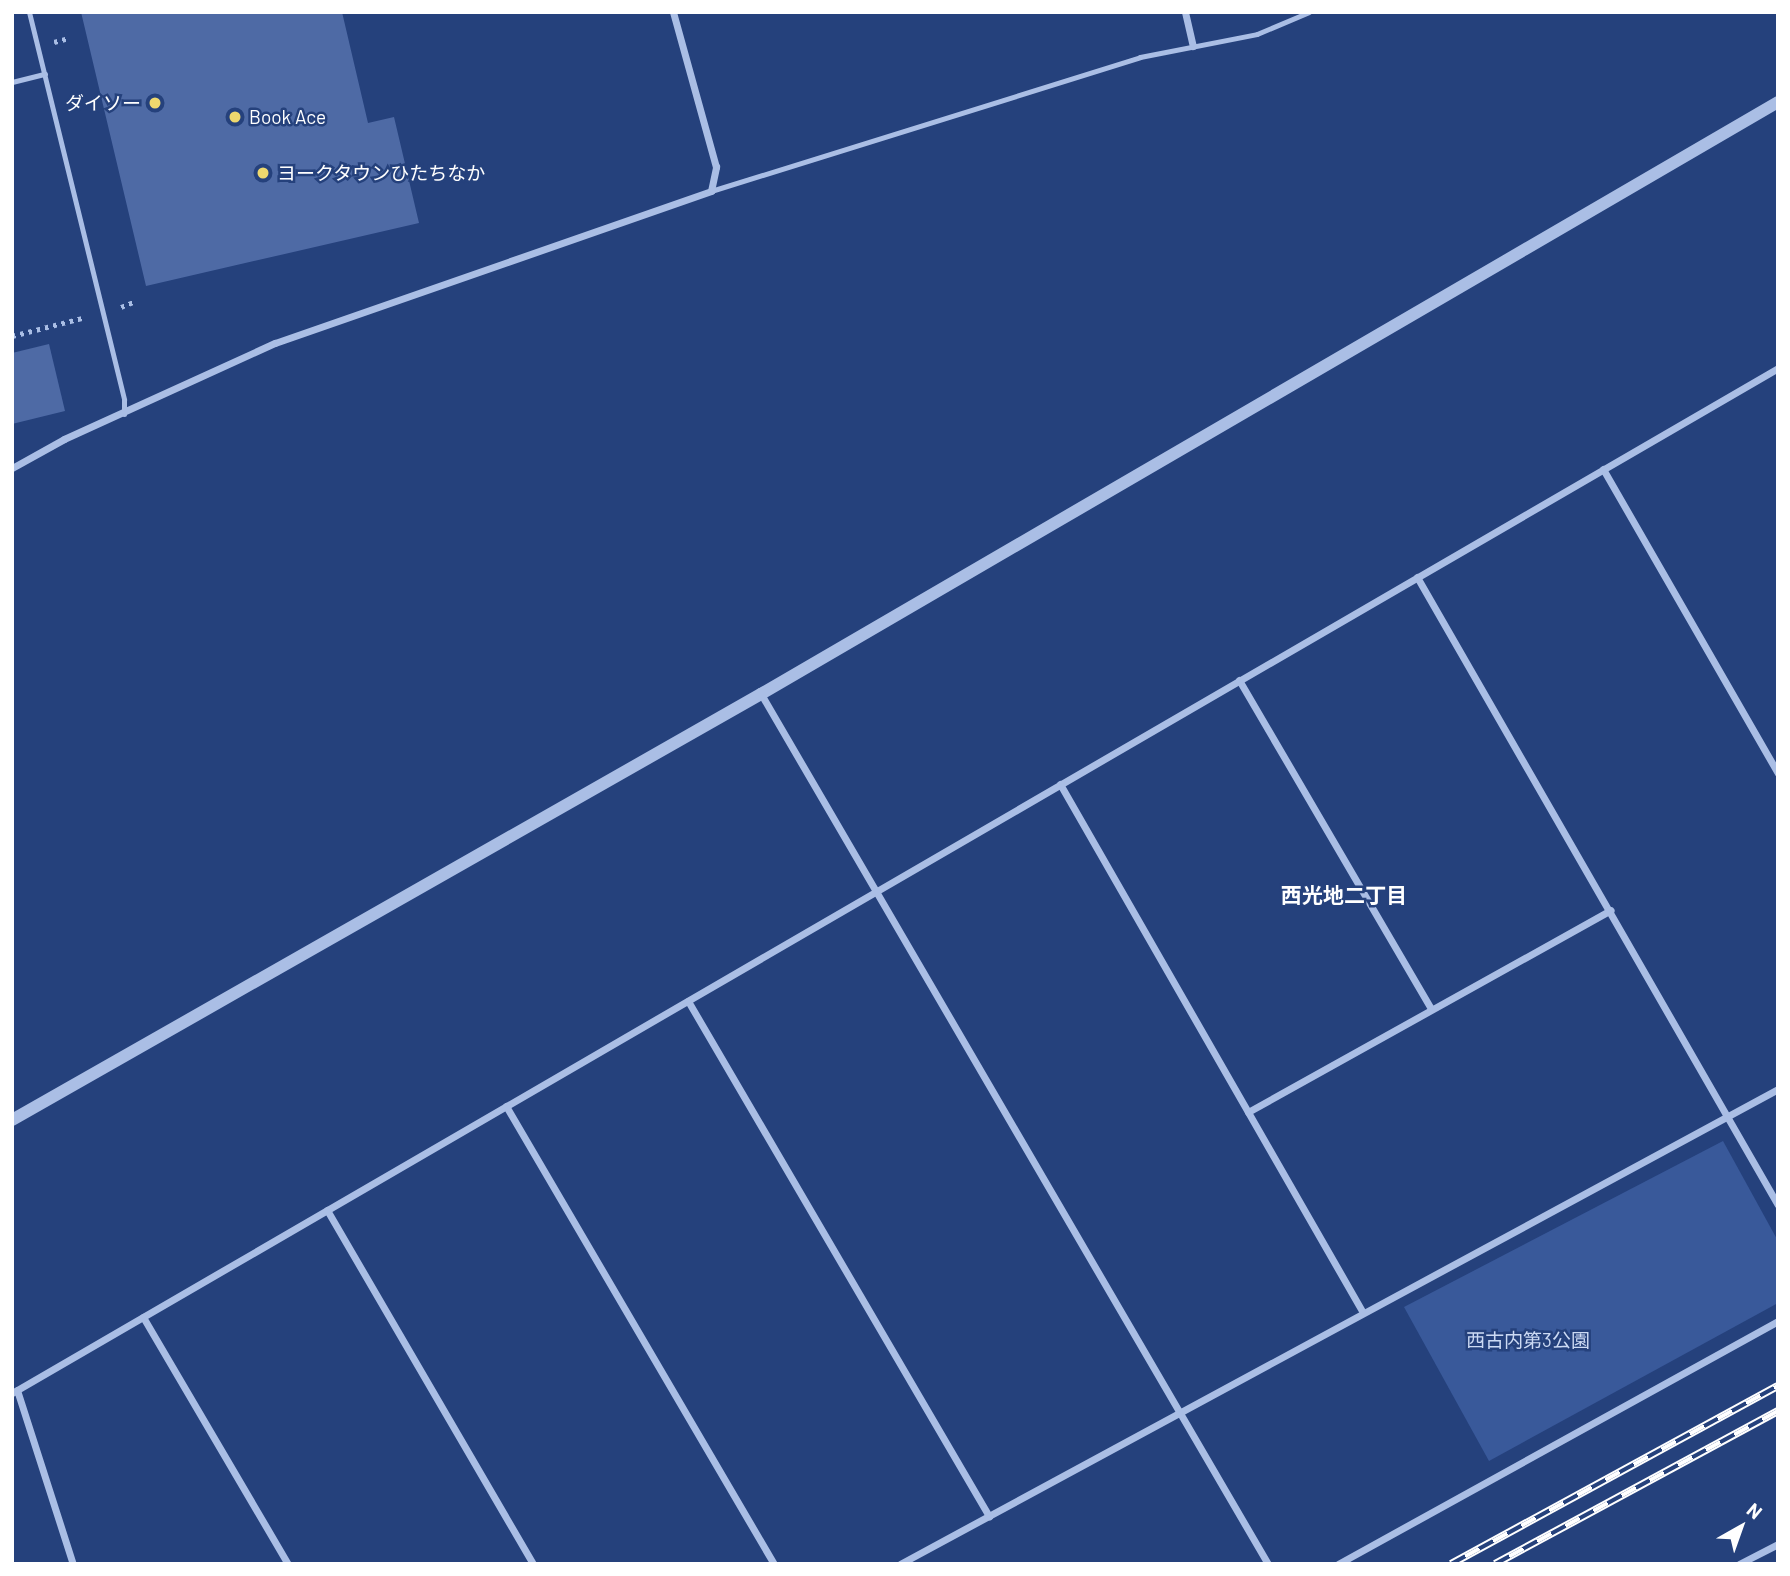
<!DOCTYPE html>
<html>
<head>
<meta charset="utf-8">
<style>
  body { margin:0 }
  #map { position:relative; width:1790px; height:1576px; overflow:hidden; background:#25417c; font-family:Barlow,"Noto Sans JP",sans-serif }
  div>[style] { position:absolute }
  .green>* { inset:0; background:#39599a }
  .building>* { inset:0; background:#4e6aa5 }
  .path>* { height:4.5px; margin-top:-2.25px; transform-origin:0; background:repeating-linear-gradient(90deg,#aabee5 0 3.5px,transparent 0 8.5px) }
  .service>* { height:5px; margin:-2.5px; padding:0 2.5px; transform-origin:2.5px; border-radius:2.5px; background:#aabee5 }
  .minor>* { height:7px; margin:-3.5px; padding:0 3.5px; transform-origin:3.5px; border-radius:3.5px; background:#aabee5 }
  .tertiary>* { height:12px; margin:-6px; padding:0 6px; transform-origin:6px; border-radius:6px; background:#aabee5 }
  .rail>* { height:8px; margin-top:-4px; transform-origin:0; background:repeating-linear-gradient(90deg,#25417c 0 16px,#fff 0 32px); box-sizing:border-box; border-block:2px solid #fff }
  .dots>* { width:19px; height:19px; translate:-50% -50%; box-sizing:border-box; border:4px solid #25417c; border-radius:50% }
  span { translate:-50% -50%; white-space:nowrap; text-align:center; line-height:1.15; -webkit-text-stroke:5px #25417c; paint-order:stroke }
  .poi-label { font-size:19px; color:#fff }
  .right { translate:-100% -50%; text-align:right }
  .left { translate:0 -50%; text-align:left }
  .park-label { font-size:19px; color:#ccdaf4 }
  .neighbourhood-label { font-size:21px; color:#fff; font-weight:700 }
  .frame { position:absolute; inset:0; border:14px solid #fff; pointer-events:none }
  .north { position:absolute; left:1706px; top:1492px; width:70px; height:70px; -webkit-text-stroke:5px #25417c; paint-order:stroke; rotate:40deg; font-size:19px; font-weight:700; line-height:28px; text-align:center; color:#fff }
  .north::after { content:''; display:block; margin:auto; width:24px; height:32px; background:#fff; clip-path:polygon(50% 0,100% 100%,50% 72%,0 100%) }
</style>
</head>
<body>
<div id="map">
  <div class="green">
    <div style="clip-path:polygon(1723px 1141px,1778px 1241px,1778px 1303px,1489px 1461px,1404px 1307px)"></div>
  </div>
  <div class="building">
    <div style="clip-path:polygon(81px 12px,342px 12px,368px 123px,394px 117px,419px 223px,146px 286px)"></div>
    <div style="clip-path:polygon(49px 344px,65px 411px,12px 424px,12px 353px)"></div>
  </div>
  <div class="path">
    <div style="left:54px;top:42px;width:16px;rotate:-15deg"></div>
    <div style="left:121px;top:307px;width:16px;rotate:-22deg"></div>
    <div style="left:12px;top:336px;width:76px;rotate:-14.4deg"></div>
  </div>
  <div class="service">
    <div style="left:29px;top:12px;width:399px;rotate:76.2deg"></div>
    <div style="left:124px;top:400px;width:14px;rotate:90deg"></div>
    <div style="left:12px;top:82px;width:34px;rotate:-14deg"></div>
    <div style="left:711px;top:191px;width:449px;rotate:-17.3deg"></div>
    <div style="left:1140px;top:57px;width:119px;rotate:-11.1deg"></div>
    <div style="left:1257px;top:34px;width:56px;rotate:-22.9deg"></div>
  </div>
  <div class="minor">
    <div style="left:1185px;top:12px;width:35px;rotate:77deg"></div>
    <div style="left:12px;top:468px;width:60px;rotate:-29.1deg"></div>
    <div style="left:64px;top:439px;width:232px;rotate:-24.5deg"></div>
    <div style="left:275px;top:343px;width:462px;rotate:-19.2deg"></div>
    <div style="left:711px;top:191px;width:25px;rotate:-78deg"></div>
    <div style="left:716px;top:167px;width:161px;rotate:-105.5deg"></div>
    <div style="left:1603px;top:469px;width:351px;rotate:60.1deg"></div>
    <div style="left:1417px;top:577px;width:724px;rotate:60.11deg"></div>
    <div style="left:1239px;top:680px;width:381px;rotate:59.7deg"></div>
    <div style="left:761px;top:694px;width:1007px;rotate:59.77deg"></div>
    <div style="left:1060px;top:784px;width:607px;rotate:60.18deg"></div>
    <div style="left:688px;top:1001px;width:597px;rotate:59.7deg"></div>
    <div style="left:506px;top:1106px;width:531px;rotate:59.67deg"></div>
    <div style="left:1248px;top:1112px;width:415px;rotate:-29.1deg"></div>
    <div style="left:327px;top:1210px;width:410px;rotate:59.8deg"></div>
    <div style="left:143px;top:1317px;width:286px;rotate:59.6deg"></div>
    <div style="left:17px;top:1390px;width:183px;rotate:72.2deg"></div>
    <div style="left:12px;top:1393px;width:2042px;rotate:-30.13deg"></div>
    <div style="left:900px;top:1564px;width:998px;rotate:-28.41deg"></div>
    <div style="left:1338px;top:1564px;width:503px;rotate:-28.91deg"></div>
    <div style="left:1739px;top:1564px;width:44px;rotate:-27.1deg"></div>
  </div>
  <div class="tertiary">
    <div style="left:12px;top:1120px;width:862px;rotate:-29.63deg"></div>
    <div style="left:761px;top:694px;width:1177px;rotate:-30.2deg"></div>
  </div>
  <div class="rail">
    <div style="left:1451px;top:1564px;width:372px;rotate:-28.6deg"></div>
    <div style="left:1495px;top:1564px;width:322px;rotate:-28.4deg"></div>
  </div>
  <div class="dots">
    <div style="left:155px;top:103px;background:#eed86e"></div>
    <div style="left:235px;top:117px;background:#eed86e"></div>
    <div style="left:263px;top:173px;background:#eed86e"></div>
  </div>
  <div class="poi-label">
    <span class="right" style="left:141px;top:103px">ダイソー</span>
    <span class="left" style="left:249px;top:117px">Book Ace</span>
    <span class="left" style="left:277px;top:173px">ヨークタウンひたちなか</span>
  </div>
  <div class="park-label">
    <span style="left:1528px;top:1340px">西古内第3公園</span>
  </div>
  <div class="neighbourhood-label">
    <span style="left:1344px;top:895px">西光地二丁目</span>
  </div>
  <div class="frame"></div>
  <div class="north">N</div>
</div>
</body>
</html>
